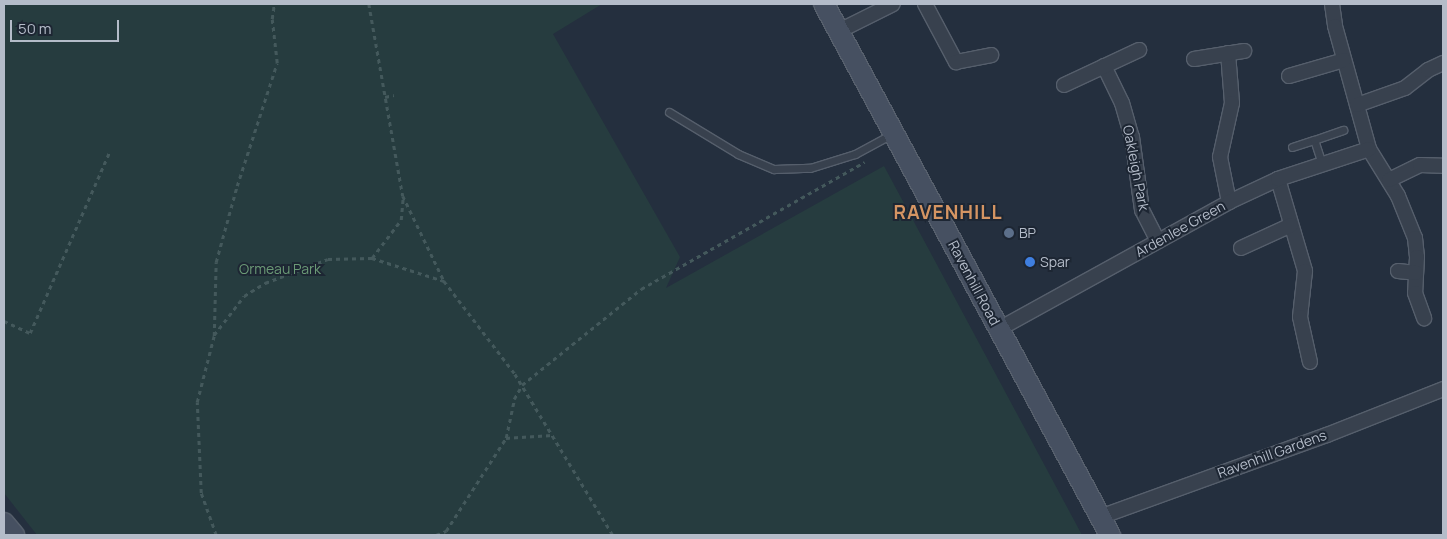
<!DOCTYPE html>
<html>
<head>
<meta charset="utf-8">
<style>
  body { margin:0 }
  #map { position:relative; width:1447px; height:539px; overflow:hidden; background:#242f3e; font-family:Manrope,sans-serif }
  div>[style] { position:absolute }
  .green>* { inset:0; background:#263c3f }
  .path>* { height:2.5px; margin-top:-1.25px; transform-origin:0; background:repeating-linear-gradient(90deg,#44595c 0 4px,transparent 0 8px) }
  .roads { filter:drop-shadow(1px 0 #565f6c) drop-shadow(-1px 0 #565f6c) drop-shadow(0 1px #565f6c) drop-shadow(0 -1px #565f6c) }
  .lane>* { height:7px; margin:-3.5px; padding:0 3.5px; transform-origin:3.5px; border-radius:3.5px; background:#38414e }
  .street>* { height:14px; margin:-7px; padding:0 7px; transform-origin:7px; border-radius:7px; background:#38414e }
  .secondary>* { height:20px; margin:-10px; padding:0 10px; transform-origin:10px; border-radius:10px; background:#465061 }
  .dots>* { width:14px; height:14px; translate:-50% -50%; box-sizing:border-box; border:2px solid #1d2633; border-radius:50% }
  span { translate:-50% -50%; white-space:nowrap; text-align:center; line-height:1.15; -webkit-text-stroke:4px #1d2633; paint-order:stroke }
  .street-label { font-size:14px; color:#b4bcc9 }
  .poi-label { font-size:14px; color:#b4bcc9 }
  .left { translate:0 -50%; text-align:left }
  .park-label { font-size:14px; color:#6b9a76 }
  .district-label { font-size:19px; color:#d59563; font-weight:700; letter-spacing:1px }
  .frame { position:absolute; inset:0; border:5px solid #b4bcc9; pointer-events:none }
  .scale { position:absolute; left:10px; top:20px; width:109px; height:22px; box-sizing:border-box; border:2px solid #b4bcc9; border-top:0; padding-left:6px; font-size:15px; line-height:18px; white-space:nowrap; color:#b4bcc9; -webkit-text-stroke:4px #1d2633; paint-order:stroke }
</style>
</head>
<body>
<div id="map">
  <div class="green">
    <div style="clip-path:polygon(4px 4px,602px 4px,553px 34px,680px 257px,666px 288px,884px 166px,1082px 535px,37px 535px,4px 493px)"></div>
  </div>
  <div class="path">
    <div style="left:369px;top:4px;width:195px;rotate:80deg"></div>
    <div style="left:403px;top:196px;width:94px;rotate:64.2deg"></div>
    <div style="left:444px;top:281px;width:117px;rotate:52.6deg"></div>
    <div style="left:515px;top:374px;width:188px;rotate:58.7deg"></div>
    <div style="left:385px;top:97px;width:9px;rotate:-13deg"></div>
    <div style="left:372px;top:258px;width:48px;rotate:-52.7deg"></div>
    <div style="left:401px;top:220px;width:23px;rotate:-85deg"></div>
    <div style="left:4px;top:321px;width:29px;rotate:25deg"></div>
    <div style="left:30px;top:333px;width:197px;rotate:-66.3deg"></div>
    <div style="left:214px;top:335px;width:49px;rotate:-52.4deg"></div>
    <div style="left:244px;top:296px;width:25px;rotate:-32deg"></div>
    <div style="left:265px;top:283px;width:67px;rotate:-20.9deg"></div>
    <div style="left:328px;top:259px;width:44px;rotate:-1.3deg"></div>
    <div style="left:372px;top:258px;width:76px;rotate:17.7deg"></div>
    <div style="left:506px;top:438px;width:47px;rotate:-3.7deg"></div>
    <div style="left:216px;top:535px;width:45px;rotate:-109.7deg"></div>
    <div style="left:201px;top:493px;width:91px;rotate:-92.5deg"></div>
    <div style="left:197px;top:402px;width:68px;rotate:-75.6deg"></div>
    <div style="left:214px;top:336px;width:74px;rotate:-88.5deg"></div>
    <div style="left:216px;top:262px;width:79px;rotate:-74.6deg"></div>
    <div style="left:237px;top:186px;width:129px;rotate:-72deg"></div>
    <div style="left:277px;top:63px;width:44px;rotate:-96.5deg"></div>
    <div style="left:272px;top:19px;width:15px;rotate:-82deg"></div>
    <div style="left:436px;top:535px;width:11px;rotate:-22deg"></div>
    <div style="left:446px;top:531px;width:111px;rotate:-57.2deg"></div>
    <div style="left:506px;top:438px;width:40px;rotate:-78deg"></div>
    <div style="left:514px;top:399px;width:16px;rotate:-60deg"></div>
    <div style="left:522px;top:385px;width:153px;rotate:-38.9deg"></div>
    <div style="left:641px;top:289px;width:257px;rotate:-29.6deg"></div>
  </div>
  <div class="roads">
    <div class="lane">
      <div style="left:669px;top:112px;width:81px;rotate:31.3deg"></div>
      <div style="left:738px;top:154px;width:39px;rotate:23deg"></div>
      <div style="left:774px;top:169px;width:36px;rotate:-2deg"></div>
      <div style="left:810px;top:168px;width:47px;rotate:-17.3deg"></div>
      <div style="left:855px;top:154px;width:42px;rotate:-28.4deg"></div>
      <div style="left:1292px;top:147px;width:23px;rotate:-18deg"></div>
      <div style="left:1322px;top:164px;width:25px;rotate:-108deg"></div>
      <div style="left:1314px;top:140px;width:31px;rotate:-19deg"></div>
    </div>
    <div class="street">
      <div style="left:925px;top:4px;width:66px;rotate:61.9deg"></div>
      <div style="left:956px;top:62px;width:36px;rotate:-11deg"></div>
      <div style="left:1332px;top:4px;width:22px;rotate:82deg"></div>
      <div style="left:1335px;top:26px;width:128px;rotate:74.5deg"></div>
      <div style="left:1369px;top:149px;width:55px;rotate:58.3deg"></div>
      <div style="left:1398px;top:196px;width:45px;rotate:68deg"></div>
      <div style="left:1415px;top:238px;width:19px;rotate:84deg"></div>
      <div style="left:1417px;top:257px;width:36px;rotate:93deg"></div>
      <div style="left:1415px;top:293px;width:27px;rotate:70deg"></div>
      <div style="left:839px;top:31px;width:60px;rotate:-26.6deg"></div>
      <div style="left:1228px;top:53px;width:50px;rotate:85.4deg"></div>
      <div style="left:1232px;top:103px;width:55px;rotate:102.5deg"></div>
      <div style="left:1220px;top:157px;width:46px;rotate:78.7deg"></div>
      <div style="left:1194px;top:59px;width:51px;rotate:-9.1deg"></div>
      <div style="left:1104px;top:66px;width:41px;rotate:64.1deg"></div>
      <div style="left:1122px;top:103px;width:35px;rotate:74deg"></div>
      <div style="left:1132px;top:137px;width:74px;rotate:82.2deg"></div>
      <div style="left:1142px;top:210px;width:35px;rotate:63deg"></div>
      <div style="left:1289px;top:76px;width:57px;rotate:-16.2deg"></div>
      <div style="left:1064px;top:85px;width:83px;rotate:-25deg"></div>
      <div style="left:1357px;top:105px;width:51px;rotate:-19.5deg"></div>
      <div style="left:1405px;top:88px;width:29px;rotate:-38deg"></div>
      <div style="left:1428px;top:70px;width:17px;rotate:-25deg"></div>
      <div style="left:1278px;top:179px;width:96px;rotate:73.6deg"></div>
      <div style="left:1305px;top:271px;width:46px;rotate:96.2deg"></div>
      <div style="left:1300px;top:317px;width:46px;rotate:77.5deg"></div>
      <div style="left:1389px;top:180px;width:34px;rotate:-26deg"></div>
      <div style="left:1420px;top:165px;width:23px;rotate:2deg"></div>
      <div style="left:1241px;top:248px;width:55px;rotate:-24.7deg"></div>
      <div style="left:1398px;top:271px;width:18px;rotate:6deg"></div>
      <div style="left:999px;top:329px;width:263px;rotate:-28.9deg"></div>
      <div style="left:1229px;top:202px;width:54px;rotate:-25.1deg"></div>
      <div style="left:1278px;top:179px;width:96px;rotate:-18.2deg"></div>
      <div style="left:1100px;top:517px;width:241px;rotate:-19.9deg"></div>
      <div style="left:1327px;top:435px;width:125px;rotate:-21.6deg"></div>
    </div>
    <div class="secondary">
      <div style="left:824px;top:4px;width:603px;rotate:61.69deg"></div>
      <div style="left:4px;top:523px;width:16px;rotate:50deg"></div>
    </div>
  </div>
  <div class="dots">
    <div style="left:1009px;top:233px;background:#5c6f8a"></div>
    <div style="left:1030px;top:262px;background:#3f7fe0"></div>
  </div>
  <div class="street-label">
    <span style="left:1136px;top:168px;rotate:79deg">Oakleigh Park</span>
    <span style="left:1180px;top:229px;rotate:-29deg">Ardenlee Green</span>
    <span style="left:974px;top:283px;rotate:62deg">Ravenhill Road</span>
    <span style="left:1272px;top:454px;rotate:-20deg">Ravenhill Gardens</span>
  </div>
  <div class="poi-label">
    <span class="left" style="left:1019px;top:233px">BP</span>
    <span class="left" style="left:1040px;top:262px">Spar</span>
  </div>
  <div class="park-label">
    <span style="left:280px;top:269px">Ormeau Park</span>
  </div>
  <div class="district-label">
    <span style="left:948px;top:213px">RAVENHILL</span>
  </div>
  <div class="frame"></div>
  <div class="scale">50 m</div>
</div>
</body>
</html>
